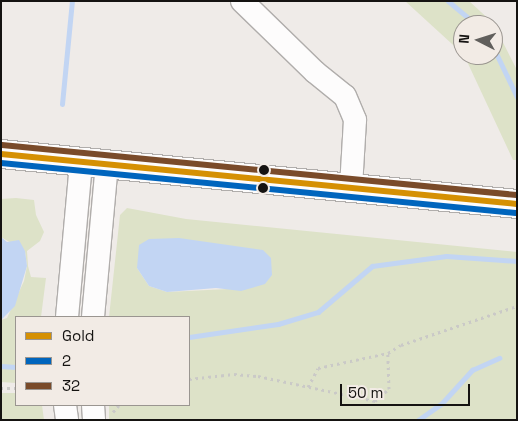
<!DOCTYPE html>
<html>
<head>
<meta charset="utf-8">
<style>
  body { margin:0 }
  #map { position:relative; width:518px; height:421px; overflow:hidden; background:#efebe8; font-family:"Space Grotesk",sans-serif }
  div>[style] { position:absolute }
  .green>* { inset:0; background:#dde2c8 }
  .water>* { inset:0; background:#c2d5f3 }
  .stream>* { height:5px; margin:-2.5px; padding:0 2.5px; transform-origin:2.5px; border-radius:2.5px; background:#c2d5f3 }
  .path>* { height:3px; margin-top:-1.5px; transform-origin:0; background:repeating-linear-gradient(90deg,#cac9c7 0 2.5px,transparent 0 6.5px) }
  .roads { filter:drop-shadow(1px 0 #b0adab) drop-shadow(-1px 0 #b0adab) drop-shadow(0 1px #b0adab) drop-shadow(0 -1px #b0adab) }
  .minor>* { height:22px; margin:-11px; padding:0 11px; transform-origin:11px; border-radius:11px; background:#fdfcfc }
  .major>* { height:28px; margin:-14px; padding:0 14px; transform-origin:14px; border-radius:14px; background:#fdfcfc }
  .bus-1>* { height:6px; margin:-3px; padding:0 3px; transform-origin:3px; border-radius:3px; background:#d59003 }
  .bus-2>* { height:6px; margin:-3px; padding:0 3px; transform-origin:3px; border-radius:3px; background:#0065bd }
  .bus-3>* { height:6px; margin:-3px; padding:0 3px; transform-origin:3px; border-radius:3px; background:#7a4b2a }
  .dots>* { width:14px; height:14px; translate:-50% -50%; box-sizing:border-box; border:2px solid #f2ebe5; border-radius:50% }
  span { translate:-50% -50%; white-space:nowrap; text-align:center; line-height:1.15; -webkit-text-stroke:4px #f2ebe5; paint-order:stroke }
  .frame { position:absolute; inset:0; border:2px solid #151311; pointer-events:none }
  .legend { position:absolute; left:15px; top:316px; width:175px; height:90px; box-sizing:border-box; background:#f2ebe5; border:1px solid #9a9590; margin:0; padding:6px 9px; list-style:none; font-size:15px; color:#151311 }
  .legend li { display:flex; align-items:center; gap:10px; height:25px }
  .legend b { width:25px; border:1px solid #9a9590 }
  .north { position:absolute; left:453px; top:15px; width:50px; height:50px; box-sizing:border-box; background:#f2ebe5; border:1px solid #9a9590; border-radius:50%; rotate:275deg; font-size:14px; font-weight:700; line-height:20px; text-align:center; color:#151311 }
  .north::after { content:''; display:block; margin:auto; width:18px; height:22px; background:#615f5c; clip-path:polygon(50% 0,100% 100%,50% 72%,0 100%) }
  .scale { position:absolute; left:340px; top:384px; width:130px; height:22px; box-sizing:border-box; border:2px solid #151311; border-top:0; padding-left:6px; font-size:15px; line-height:18px; white-space:nowrap; color:#151311; -webkit-text-stroke:4px #f2ebe5; paint-order:stroke }
</style>
</head>
<body>
<div id="map">
  <div class="green">
    <div style="clip-path:polygon(405px 1px,469px 1px,493px 23px,517px 70px,517px 160px,513px 160px,464px 55px,493px 55px,493px 25px,463px 25px,463px 54px)"></div>
    <div style="clip-path:polygon(16px 198px,34px 200px,36px 215px,44px 232px,40px 241px,27px 251px,28px 266px,31px 277px,46px 278px,41px 317px,16px 317px,16px 383px,1px 382px,1px 320px,7px 318px,24px 281px,27px 266px,25px 251px,1px 237px,1px 199px)"></div>
    <div style="clip-path:polygon(evenodd,127px 208px,186px 219px,517px 252px,517px 420px,109px 420px,109px 405px,189px 405px,189px 317px,109px 317px,120px 215px,127px 208px,137px 268px,228px 289px,167px 292px,149px 286px,137px 268px)"></div>
    <div style="clip-path:polygon(1px 393px,16px 393px,16px 405px,42px 405px,44px 420px,1px 420px)"></div>
  </div>
  <div class="water">
    <div style="clip-path:polygon(1px 237px,7px 242px,19px 240px,25px 251px,27px 266px,15px 306px,1px 320px)"></div>
    <div style="clip-path:polygon(179px 238px,263px 250px,271px 258px,272px 275px,265px 284px,241px 291px,216px 288px,167px 292px,149px 286px,137px 268px,139px 245px,149px 239px)"></div>
  </div>
  <div class="stream">
    <div style="left:448px;top:1px;width:38px;rotate:40deg"></div>
    <div style="left:493px;top:47px;width:55px;rotate:64.4deg"></div>
    <div style="left:62px;top:104px;width:103px;rotate:-84.5deg"></div>
    <div style="left:189px;top:337px;width:90px;rotate:-8.3deg"></div>
    <div style="left:278px;top:324px;width:42px;rotate:-16.7deg"></div>
    <div style="left:318px;top:312px;width:71px;rotate:-40.4deg"></div>
    <div style="left:372px;top:266px;width:75px;rotate:-7.7deg"></div>
    <div style="left:446px;top:256px;width:71px;rotate:4deg"></div>
    <div style="left:1px;top:366px;width:15px;rotate:4deg"></div>
    <div style="left:418px;top:420px;width:29px;rotate:-35deg"></div>
    <div style="left:442px;top:403px;width:45px;rotate:-47.7deg"></div>
    <div style="left:472px;top:370px;width:30px;rotate:-24deg"></div>
  </div>
  <div class="path">
    <div style="left:189px;top:379px;width:45px;rotate:-6.3deg"></div>
    <div style="left:234px;top:374px;width:24px;rotate:5deg"></div>
    <div style="left:258px;top:376px;width:120px;rotate:12.1deg"></div>
    <div style="left:375px;top:401px;width:18px;rotate:-41deg"></div>
    <div style="left:389px;top:389px;width:36px;rotate:-92deg"></div>
    <div style="left:308px;top:387px;width:21px;rotate:-62deg"></div>
    <div style="left:318px;top:368px;width:72px;rotate:-12.1deg"></div>
    <div style="left:388px;top:353px;width:15px;rotate:-32deg"></div>
    <div style="left:401px;top:345px;width:122px;rotate:-18.6deg"></div>
    <div style="left:1px;top:388px;width:15px"></div>
    <div style="left:113px;top:412px;width:9px;rotate:-49deg"></div>
  </div>
  <div class="roads">
    <div class="minor">
      <div style="left:242px;top:1px;width:102px;rotate:44.2deg"></div>
      <div style="left:315px;top:72px;width:38px;rotate:39deg"></div>
      <div style="left:345px;top:96px;width:26px;rotate:67deg"></div>
      <div style="left:355px;top:120px;width:67px;rotate:93.4deg"></div>
      <div style="left:67px;top:317px;width:156px;rotate:-84.8deg"></div>
      <div style="left:93px;top:317px;width:154px;rotate:-84.8deg"></div>
      <div style="left:65px;top:405px;width:15px;rotate:82deg"></div>
      <div style="left:93px;top:405px;width:15px;rotate:86deg"></div>
    </div>
    <div class="major">
      <div style="left:1px;top:154px;width:518px;rotate:5.53deg"></div>
    </div>
  </div>
  <div class="bus-1">
    <div style="left:1px;top:154px;width:518px;rotate:5.53deg"></div>
  </div>
  <div class="bus-2">
    <div style="left:1px;top:163px;width:517px;rotate:5.55deg"></div>
  </div>
  <div class="bus-3">
    <div style="left:2px;top:145px;width:517px;rotate:5.55deg"></div>
  </div>
  <div class="dots">
    <div style="left:264px;top:170px;background:#151311"></div>
    <div style="left:263px;top:188px;background:#151311"></div>
  </div>
  <div class="frame"></div>
  <ul class="legend">
  <li><b style="height:6px;background:#d59003"></b>Gold</li>
  <li><b style="height:6px;background:#0065bd"></b>2</li>
  <li><b style="height:6px;background:#7a4b2a"></b>32</li>
  </ul>
  <div class="north">N</div>
  <div class="scale">50 m</div>
</div>
</body>
</html>
